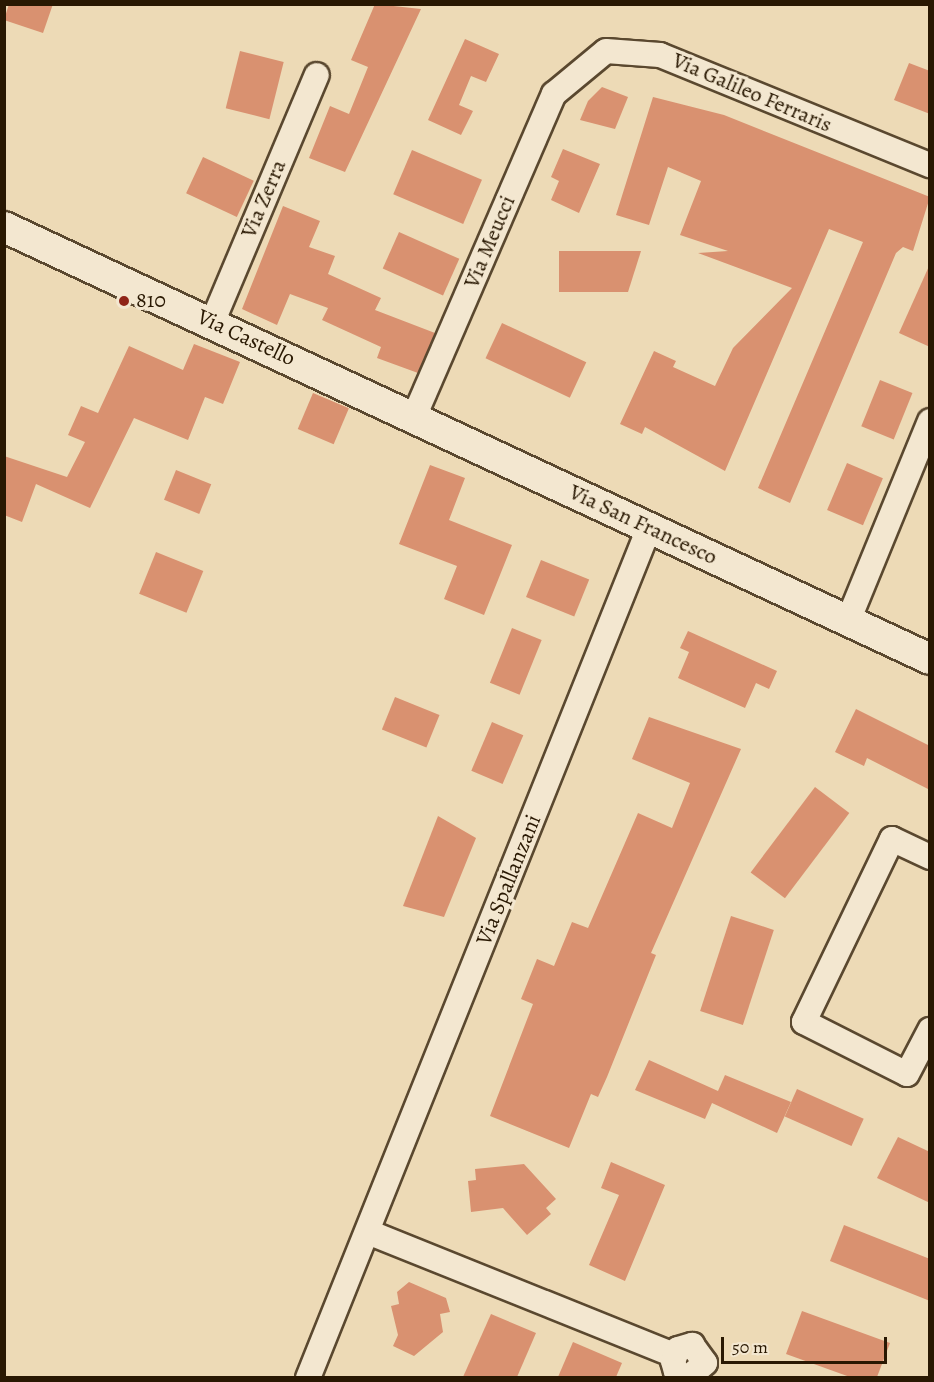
<!DOCTYPE html>
<html>
<head>
<meta charset="utf-8">
<style>
  body { margin:0 }
  #map { position:relative; width:934px; height:1382px; overflow:hidden; background:#eddab6; font-family:Alegreya,serif }
  div>[style] { position:absolute }
  .building>* { inset:0; background:#d99170; transform-origin:0 0 }
  .roads { filter:drop-shadow(2px 0 #5a482f) drop-shadow(-2px 0 #5a482f) drop-shadow(0 2px #5a482f) drop-shadow(0 -2px #5a482f) }
  .minor>* { height:24px; margin:-12px; padding:0 12px; transform-origin:12px; border-radius:12px; background:#f3e7d0 }
  .tertiary>* { height:30px; margin:-15px; padding:0 15px; transform-origin:15px; border-radius:15px; background:#f3e7d0 }
  .dots>* { width:16px; height:16px; translate:-50% -50%; box-sizing:border-box; border:3px solid #f3e7d0; border-radius:50% }
  span { translate:-50% -50%; white-space:nowrap; text-align:center; line-height:1.15; -webkit-text-stroke:6px #f3e7d0; paint-order:stroke }
  .street-label { font-size:22px; color:#291802 }
  .poi-label { font-size:22px; color:#291802 }
  .left { translate:0 -50%; text-align:left }
  .frame { position:absolute; inset:0; border:6px solid #291802; pointer-events:none }
  .scale { position:absolute; left:721px; top:1337px; width:166px; height:27px; box-sizing:border-box; border:3px solid #291802; border-top:0; padding-left:8px; font-size:18px; line-height:21px; white-space:nowrap; color:#291802; -webkit-text-stroke:4px #f3e7d0; paint-order:stroke }
</style>
</head>
<body>
<div id="map">
  <div class="building">
    <div style="clip-path:polygon(9px 4px,53px 4px,43px 33px,4px 20px)"></div>
    <div style="clip-path:polygon(375px 4px,421px 9px,345px 172px,309px 158px,330px 106px,349px 114px,368px 67px,351px 60px)"></div>
    <div style="clip-path:polygon(465px 39px,499px 54px,486px 82px,471px 76px,459px 105px,473px 111px,461px 135px,428px 120px)"></div>
    <div style="left:240px;top:51px;width:45px;height:59px;rotate:14deg"></div>
    <div style="clip-path:polygon(909px 63px,930px 71px,930px 114px,894px 100px)"></div>
    <div style="clip-path:polygon(602px 87px,628px 97px,615px 129px,580px 120px,588px 101px)"></div>
    <div style="clip-path:polygon(653px 97px,724px 115px,930px 197px,913px 251px,903px 247px,896px 253px,790px 503px,758px 488px,863px 242px,829px 229px,725px 471px,645px 427px,642px 434px,620px 424px,654px 351px,676px 361px,673px 367px,715px 386px,733px 348px,792px 288px,698px 253px,728px 251px,680px 235px,701px 181px,668px 167px,649px 225px,616px 215px)"></div>
    <div style="clip-path:polygon(563px 149px,600px 164px,579px 213px,551px 200px,559px 181px,551px 177px)"></div>
    <div style="left:412px;top:150px;width:76px;height:48px;rotate:23deg"></div>
    <div style="left:203px;top:157px;width:56px;height:40px;rotate:25deg"></div>
    <div style="clip-path:polygon(283px 206px,320px 221px,309px 247px,335px 256px,328px 274px,381px 298px,375px 310px,435px 333px,418px 373px,377px 358px,381px 347px,322px 320px,328px 308px,290px 294px,277px 325px,242px 309px)"></div>
    <div style="left:399px;top:232px;width:66px;height:40px;rotate:24deg"></div>
    <div style="clip-path:polygon(559px 251px,641px 251px,628px 292px,559px 292px)"></div>
    <div style="clip-path:polygon(930px 264px,930px 347px,899px 333px)"></div>
    <div style="left:502px;top:323px;width:93px;height:39px;rotate:25deg"></div>
    <div style="clip-path:polygon(194px 344px,240px 362px,223px 404px,205px 397px,188px 440px,134px 418px,90px 508px,36px 484px,22px 522px,4px 515px,4px 456px,67px 477px,85px 442px,68px 435px,81px 406px,98px 413px,129px 346px,183px 370px)"></div>
    <div style="left:880px;top:380px;width:35px;height:50px;rotate:22deg"></div>
    <div style="left:313px;top:393px;width:39px;height:39px;rotate:23deg"></div>
    <div style="left:847px;top:463px;width:39px;height:51px;rotate:23deg"></div>
    <div style="clip-path:polygon(430px 465px,465px 478px,449px 520px,512px 545px,484px 615px,444px 599px,457px 566px,399px 544px)"></div>
    <div style="left:176px;top:470px;width:38px;height:32px;rotate:22deg"></div>
    <div style="left:156px;top:552px;width:51px;height:45px;rotate:22deg"></div>
    <div style="left:541px;top:560px;width:52px;height:40px;rotate:22deg"></div>
    <div style="left:512px;top:628px;width:32px;height:59px;rotate:22deg"></div>
    <div style="clip-path:polygon(688px 631px,777px 671px,769px 689px,756px 683px,745px 708px,678px 678px,689px 652px,680px 648px)"></div>
    <div style="left:395px;top:697px;width:48px;height:35px;rotate:22deg"></div>
    <div style="clip-path:polygon(856px 709px,930px 746px,930px 790px,867px 758px,864px 766px,835px 752px)"></div>
    <div style="clip-path:polygon(649px 717px,741px 749px,651px 953px,656px 955px,607px 1077px,598px 1097px,591px 1094px,569px 1148px,490px 1116px,533px 1004px,521px 999px,537px 959px,554px 966px,572px 922px,588px 928px,638px 813px,672px 828px,690px 783px,632px 759px)"></div>
    <div style="left:492px;top:722px;width:34px;height:53px;rotate:23deg"></div>
    <div style="left:815px;top:787px;width:43px;height:107px;rotate:37deg"></div>
    <div style="clip-path:polygon(438px 816px,476px 838px,444px 917px,403px 906px)"></div>
    <div style="left:731px;top:916px;width:45px;height:100px;rotate:18deg"></div>
    <div style="clip-path:polygon(649px 1060px,718px 1091px,725px 1075px,791px 1102px,777px 1133px,712px 1103px,705px 1119px,635px 1090px)"></div>
    <div style="left:797px;top:1089px;width:73px;height:30px;rotate:24deg"></div>
    <div style="clip-path:polygon(898px 1137px,930px 1152px,930px 1203px,877px 1178px)"></div>
    <div style="clip-path:polygon(611px 1162px,665px 1185px,625px 1281px,589px 1265px,619px 1195px,601px 1188px)"></div>
    <div style="clip-path:polygon(524px 1164px,556px 1199px,546px 1208px,551px 1214px,527px 1235px,503px 1208px,471px 1212px,468px 1181px,476px 1180px,475px 1169px)"></div>
    <div style="clip-path:polygon(844px 1225px,930px 1259px,930px 1301px,830px 1261px)"></div>
    <div style="clip-path:polygon(409px 1282px,446px 1298px,450px 1312px,440px 1314px,443px 1332px,414px 1356px,393px 1346px,398px 1335px,391px 1306px,399px 1304px,397px 1292px)"></div>
    <div style="clip-path:polygon(802px 1311px,890px 1343px,877px 1377px,850px 1377px,786px 1354px)"></div>
    <div style="clip-path:polygon(491px 1314px,536px 1333px,517px 1377px,463px 1377px)"></div>
    <div style="clip-path:polygon(573px 1342px,622px 1363px,616px 1377px,558px 1377px)"></div>
  </div>
  <div class="roads">
    <div class="minor">
      <div style="left:212px;top:323px;width:269px;rotate:-67.1deg"></div>
      <div style="left:414px;top:417px;width:352px;rotate:-66.6deg"></div>
      <div style="left:554px;top:94px;width:67px;rotate:-39.6deg"></div>
      <div style="left:606px;top:51px;width:54px;rotate:4.2deg"></div>
      <div style="left:660px;top:55px;width:292px;rotate:22.2deg"></div>
      <div style="left:848px;top:621px;width:216px;rotate:-67.7deg"></div>
      <div style="left:930px;top:857px;width:42px;rotate:-154.7deg"></div>
      <div style="left:892px;top:839px;width:203px;rotate:115.7deg"></div>
      <div style="left:804px;top:1022px;width:115px;rotate:26.8deg"></div>
      <div style="left:907px;top:1074px;width:50px;rotate:-62.4deg"></div>
      <div style="left:368px;top:1232px;width:330px;rotate:21.9deg"></div>
      <div style="left:308px;top:1378px;width:916px;rotate:-68.14deg"></div>
      <div style="left:688px;top:1378px;width:13px;rotate:-153deg"></div>
      <div style="left:676px;top:1372px;width:11px;rotate:-105deg"></div>
      <div style="left:673px;top:1361px;width:13px;rotate:-67deg"></div>
      <div style="left:678px;top:1349px;width:15px;rotate:-16deg"></div>
      <div style="left:692px;top:1345px;width:22px;rotate:54deg"></div>
      <div style="left:705px;top:1363px;width:23px;rotate:139deg"></div>
    </div>
    <div class="tertiary">
      <div style="left:4px;top:227px;width:1022px;rotate:25.01deg"></div>
    </div>
  </div>
  <div class="dots">
    <div style="left:124px;top:301px;background:#8f2418"></div>
  </div>
  <div class="street-label">
    <span style="left:752px;top:93px;rotate:23deg">Via Galileo Ferraris</span>
    <span style="left:264px;top:199px;rotate:-67deg">Via Zerra</span>
    <span style="left:490px;top:242px;rotate:-67deg">Via Meucci</span>
    <span style="left:246px;top:338px;rotate:25deg">Via Castello</span>
    <span style="left:643px;top:525px;rotate:25deg">Via San Francesco</span>
    <span style="left:509px;top:880px;rotate:-68deg">Via Spallanzani</span>
  </div>
  <div class="poi-label">
    <span class="left" style="left:136px;top:301px">810</span>
  </div>
  <div class="frame"></div>
  <div class="scale">50 m</div>
</div>
</body>
</html>
